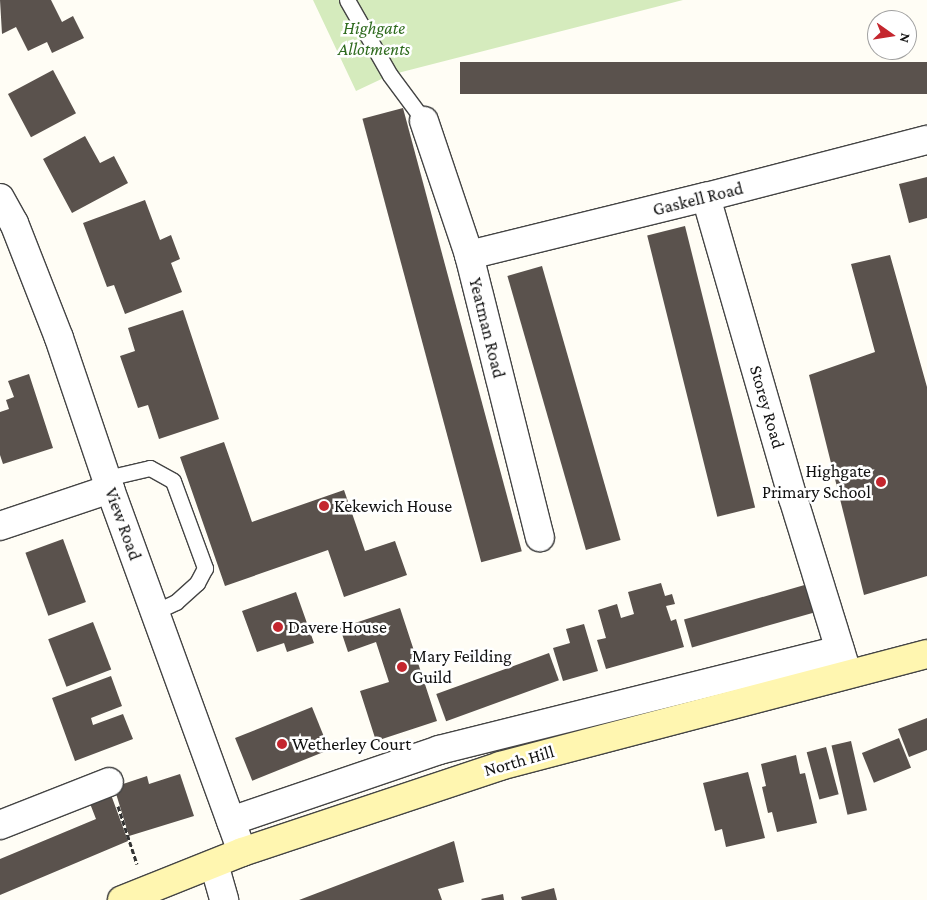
<!DOCTYPE html>
<html>
<head>
<meta charset="utf-8">
<style>
  body { margin:0 }
  #map { position:relative; width:927px; height:900px; overflow:hidden; background:#fffdf5; font-family:"Crimson Pro",serif }
  div>[style] { position:absolute }
  .green>* { inset:0; background:#d5ebbd }
  .building>* { inset:0; background:#5a524d; transform-origin:0 0 }
  .path>* { height:3px; margin-top:-1.5px; transform-origin:0; background:repeating-linear-gradient(90deg,#333 0 5px,transparent 0 7.5px) }
  .roads { filter:drop-shadow(1px 0 #444) drop-shadow(-1px 0 #444) drop-shadow(0 1px #444) drop-shadow(0 -1px #444) }
  .lane>* { height:15px; margin:-7.5px; padding:0 7.5px; transform-origin:7.5px; border-radius:7.5px; background:#fff }
  .street>* { height:28px; margin:-14px; padding:0 14px; transform-origin:14px; border-radius:14px; background:#fff }
  .secondary>* { height:28px; margin:-14px; padding:0 14px; transform-origin:14px; border-radius:14px; background:#fff6b0 }
  .dots>* { width:14px; height:14px; translate:-50% -50%; box-sizing:border-box; border:2px solid #fff; border-radius:50% }
  span { translate:-50% -50%; white-space:nowrap; text-align:center; line-height:1.15; -webkit-text-stroke:5px #fff; paint-order:stroke }
  .park-label { font-size:18px; color:#2f6b1f; font-style:italic }
  .street-label { font-size:18px; color:#111 }
  .poi-label { font-size:18px; color:#111 }
  .right { translate:-100% -50%; text-align:right }
  .left { translate:0 -50%; text-align:left }
  .north { position:absolute; left:867px; top:10px; width:50px; height:50px; box-sizing:border-box; background:#fff; border:1px solid #a0a0a0; border-radius:50%; rotate:103deg; font-size:14px; font-weight:700; line-height:20px; text-align:center; color:#111 }
  .north::after { content:''; display:block; margin:auto; width:18px; height:22px; background:#c4262e; clip-path:polygon(50% 0,100% 100%,50% 72%,0 100%) }
</style>
</head>
<body>
<div id="map">
  <div class="green">
    <div style="clip-path:polygon(313px 0,683px 0,390px 75px,356px 91px)"></div>
  </div>
  <div class="building">
    <div style="clip-path:polygon(0 0,51px 0,62px 22px,73px 16px,84px 38px,52px 53px,47px 42px,28px 51px,16px 27px,2px 34px)"></div>
    <div style="left:927px;top:62px;width:32px;height:467px;rotate:90deg"></div>
    <div style="left:53px;top:70px;width:49px;height:51px;rotate:62deg"></div>
    <div style="left:403px;top:108px;width:459px;height:42px;rotate:75deg"></div>
    <div style="clip-path:polygon(85px 136px,100px 163px,114px 156px,128px 183px,72px 213px,43px 159px)"></div>
    <div style="clip-path:polygon(927px 177px,927px 218px,909px 223px,899px 184px)"></div>
    <div style="clip-path:polygon(145px 200px,160px 240px,171px 235px,180px 259px,171px 263px,182px 292px,125px 314px,114px 285px,107px 287px,83px 223px)"></div>
    <div style="left:685px;top:226px;width:290px;height:39px;rotate:76deg"></div>
    <div style="clip-path:polygon(890px 255px,927px 387px,927px 576px,864px 595px,809px 375px,875px 352px,851px 264px)"></div>
    <div style="left:542px;top:266px;width:285px;height:36px;rotate:74deg"></div>
    <div style="clip-path:polygon(183px 310px,219px 419px,159px 439px,148px 405px,138px 408px,120px 356px,135px 351px,128px 328px)"></div>
    <div style="clip-path:polygon(29px 374px,53px 448px,3px 464px,0 455px,0 412px,9px 409px,6px 400px,14px 397px,8px 381px)"></div>
    <div style="clip-path:polygon(224px 442px,252px 522px,344px 490px,365px 551px,395px 541px,407px 575px,344px 597px,328px 550px,225px 586px,180px 457px)"></div>
    <div style="left:63px;top:539px;width:67px;height:40px;rotate:70deg"></div>
    <div style="clip-path:polygon(661px 583px,665px 596px,672px 594px,675px 604px,666px 606px,671px 621px,676px 619px,684px 647px,606px 669px,597px 640px,606px 638px,598px 610px,617px 604px,621px 618px,634px 614px,628px 592px)"></div>
    <div style="left:808px;top:584px;width:29px;height:129px;rotate:74deg"></div>
    <div style="clip-path:polygon(296px 592px,314px 643px,287px 652px,284px 643px,257px 652px,242px 611px)"></div>
    <div style="clip-path:polygon(400px 608px,437px 721px,376px 741px,360px 691px,389px 682px,376px 642px,348px 652px,340px 628px)"></div>
    <div style="left:93px;top:622px;width:51px;height:48px;rotate:69deg"></div>
    <div style="clip-path:polygon(584px 624px,598px 671px,563px 681px,553px 648px,570px 643px,566px 629px)"></div>
    <div style="left:549px;top:653px;width:29px;height:120px;rotate:70deg"></div>
    <div style="clip-path:polygon(111px 676px,122px 706px,91px 718px,93px 725px,123px 714px,133px 739px,75px 761px,52px 698px)"></div>
    <div style="left:312px;top:707px;width:46px;height:83px;rotate:68deg"></div>
    <div style="clip-path:polygon(927px 718px,927px 750px,909px 757px,898px 729px)"></div>
    <div style="left:899px;top:738px;width:32px;height:40px;rotate:68deg"></div>
    <div style="left:851px;top:741px;width:71px;height:20px;rotate:77deg"></div>
    <div style="left:826px;top:747px;width:49px;height:20px;rotate:75deg"></div>
    <div style="clip-path:polygon(796px 755px,800px 774px,805px 773px,817px 823px,777px 832px,772px 812px,768px 813px,762px 787px,766px 786px,761px 764px)"></div>
    <div style="clip-path:polygon(748px 772px,765px 838px,726px 847px,722px 829px,715px 831px,703px 783px)"></div>
    <div style="clip-path:polygon(180px 774px,194px 816px,129px 836px,114px 787px,147px 776px,149px 784px)"></div>
    <div style="clip-path:polygon(110px 792px,128px 841px,0 895px,0 859px,96px 819px,89px 801px)"></div>
    <div style="clip-path:polygon(454px 841px,464px 882px,438px 889px,442px 900px,299px 900px)"></div>
    <div style="clip-path:polygon(554px 888px,557px 900px,522px 900px,521px 897px)"></div>
    <div style="clip-path:polygon(503px 894px,504px 900px,482px 900px,481px 899px)"></div>
  </div>
  <div class="path">
    <div style="left:118px;top:806px;width:61px;rotate:71.9deg"></div>
  </div>
  <div class="roads">
    <div class="lane">
      <div style="left:347px;top:0;width:86px;rotate:60.2deg"></div>
      <div style="left:390px;top:75px;width:57px;rotate:53.5deg"></div>
      <div style="left:107px;top:478px;width:44px;rotate:-13.1deg"></div>
      <div style="left:150px;top:468px;width:26px;rotate:29deg"></div>
      <div style="left:173px;top:481px;width:93px;rotate:69.8deg"></div>
      <div style="left:205px;top:568px;width:17px;rotate:118deg"></div>
      <div style="left:197px;top:583px;width:28px;rotate:138deg"></div>
      <div style="left:176px;top:602px;width:23px;rotate:155deg"></div>
    </div>
    <div class="street">
      <div style="left:424px;top:121px;width:141px;rotate:71.4deg"></div>
      <div style="left:469px;top:255px;width:291px;rotate:75.9deg"></div>
      <div style="left:706px;top:197px;width:313px;rotate:73.9deg"></div>
      <div style="left:793px;top:498px;width:176px;rotate:72.8deg"></div>
      <div style="left:0;top:198px;width:29px;rotate:61deg"></div>
      <div style="left:14px;top:223px;width:123px;rotate:68.6deg"></div>
      <div style="left:59px;top:338px;width:159px;rotate:71.3deg"></div>
      <div style="left:110px;top:489px;width:386px;rotate:70deg"></div>
      <div style="left:469px;top:255px;width:244px;rotate:-13.8deg"></div>
      <div style="left:706px;top:197px;width:228px;rotate:-14.5deg"></div>
      <div style="left:0;top:526px;width:116px;rotate:-18.6deg"></div>
      <div style="left:231px;top:821px;width:220px;rotate:-18.8deg"></div>
      <div style="left:439px;top:750px;width:413px;rotate:-14deg"></div>
      <div style="left:0;top:825px;width:117px;rotate:-21.5deg"></div>
      <div style="left:214px;top:864px;width:37px;rotate:74deg"></div>
    </div>
    <div class="secondary">
      <div style="left:122px;top:900px;width:129px;rotate:-21.8deg"></div>
      <div style="left:242px;top:852px;width:272px;rotate:-18.4deg"></div>
      <div style="left:500px;top:766px;width:441px;rotate:-14.7deg"></div>
    </div>
  </div>
  <div class="dots">
    <div style="left:881px;top:482px;background:#c4262e"></div>
    <div style="left:324px;top:506px;background:#c4262e"></div>
    <div style="left:278px;top:627px;background:#c4262e"></div>
    <div style="left:402px;top:667px;background:#c4262e"></div>
    <div style="left:282px;top:744px;background:#c4262e"></div>
  </div>
  <div class="park-label">
    <span style="left:374px;top:39px">Highgate<br>Allotments</span>
  </div>
  <div class="street-label">
    <span style="left:698px;top:199px;rotate:-14deg">Gaskell Road</span>
    <span style="left:487px;top:328px;rotate:76deg">Yeatman Road</span>
    <span style="left:767px;top:407px;rotate:74deg">Storey Road</span>
    <span style="left:123px;top:524px;rotate:70deg">View Road</span>
    <span style="left:519px;top:761px;rotate:-16deg">North Hill</span>
  </div>
  <div class="poi-label">
    <span class="right" style="left:871px;top:482px">Highgate<br>Primary School</span>
    <span class="left" style="left:334px;top:506px">Kekewich House</span>
    <span class="left" style="left:288px;top:627px">Davere House</span>
    <span class="left" style="left:412px;top:667px">Mary Feilding<br>Guild</span>
    <span class="left" style="left:292px;top:744px">Wetherley Court</span>
  </div>
  <div class="north">N</div>
</div>
</body>
</html>
